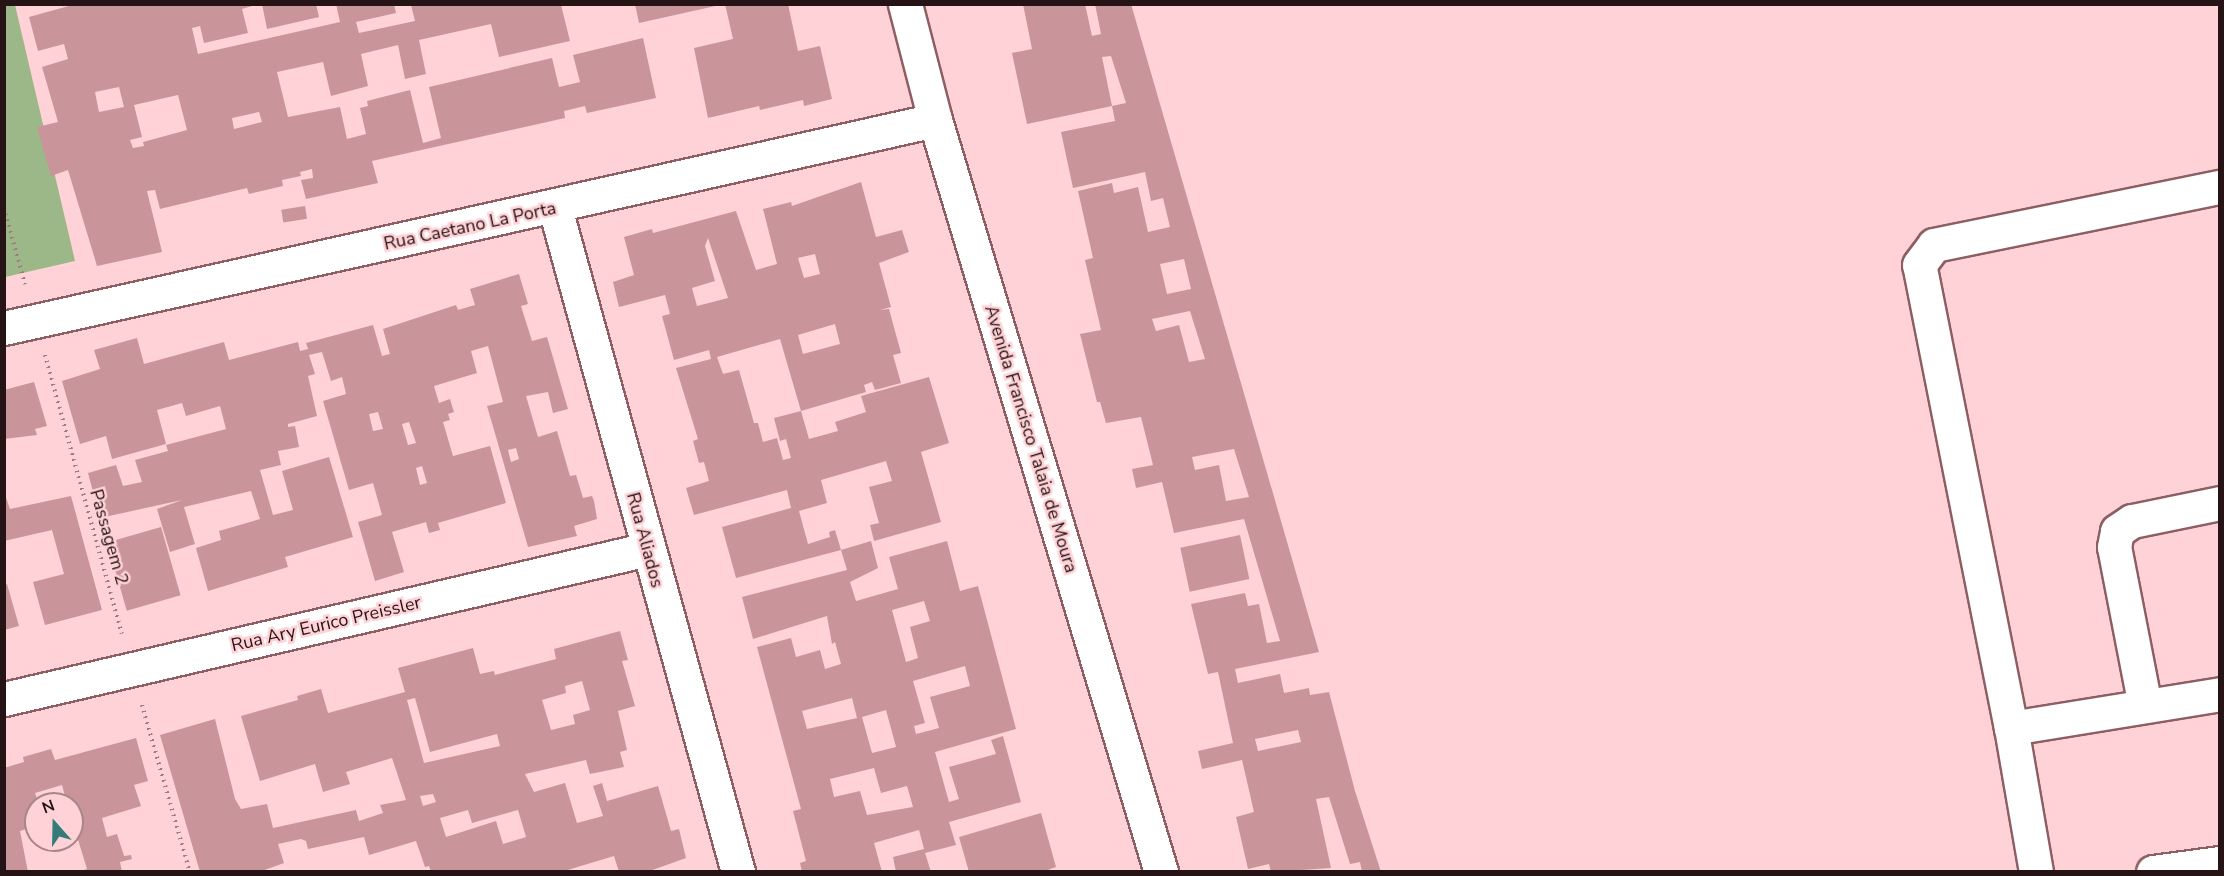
<!DOCTYPE html>
<html>
<head>
<meta charset="utf-8">
<style>
  body { margin:0 }
  #map { position:relative; width:2224px; height:876px; overflow:hidden; background:#fed2d6; font-family:"Nunito Sans",sans-serif }
  div>[style] { position:absolute }
  .green>* { inset:0; background:#9cb788 }
  .building>* { inset:0; background:#c9959b; transform-origin:0 0 }
  .path>* { height:4px; margin-top:-2px; transform-origin:0; background:repeating-linear-gradient(90deg,#9d7c7f 0 1.5px,transparent 0 6px) }
  .roads { filter:drop-shadow(2px 0 #8d5e63) drop-shadow(-2px 0 #8d5e63) drop-shadow(0 2px #8d5e63) drop-shadow(0 -2px #8d5e63) }
  .minor>* { height:33px; margin:-16.5px; padding:0 16.5px; transform-origin:16.5px; border-radius:16.5px; background:#fff }
  .tertiary>* { height:33px; margin:-16.5px; padding:0 16.5px; transform-origin:16.5px; border-radius:16.5px; background:#fff }
  span { translate:-50% -50%; white-space:nowrap; text-align:center; line-height:1.15; -webkit-text-stroke:5px #fed2d6; paint-order:stroke }
  .street-label { font-size:18px; color:#261315 }
  .frame { position:absolute; inset:0; border:6px solid #261315; pointer-events:none }
  .north { position:absolute; left:24px; top:792px; width:60px; height:60px; box-sizing:border-box; background:#fed2d6; border:2px solid #a88689; border-radius:50%; rotate:340deg; font-size:16px; font-weight:700; line-height:24px; text-align:center; color:#261315 }
  .north::after { content:''; display:block; margin:auto; width:21px; height:27px; background:#337c79; clip-path:polygon(50% 0,100% 100%,50% 72%,0 100%) }
</style>
</head>
<body>
<div id="map">
  <div class="green">
    <div style="clip-path:polygon(4px 5px,15px 5px,75px 261px,5px 277px)"></div>
  </div>
  <div class="building">
    <div style="clip-path:polygon(evenodd,76px 4px,258px 4px,242px 9px,248px 33px,204px 43px,200px 26px,192px 28px,198px 54px,340px 22px,336px 4px,394px 4px,396px 13px,356px 22px,359px 33px,415px 21px,411px 5px,561px 5px,570px 41px,499px 57px,491px 24px,419px 40px,426px 74px,405px 79px,398px 45px,361px 54px,368px 86px,331px 96px,323px 62px,277px 72px,288px 117px,340px 107px,347px 139px,366px 134px,360px 108px,368px 106px,367px 101px,410px 90px,423px 143px,441px 138px,429px 87px,552px 58px,559px 87px,580px 82px,573px 55px,643px 38px,656px 98px,587px 113px,585px 106px,564px 111px,565px 118px,372px 161px,378px 183px,306px 199px,301px 180px,313px 178px,312px 169px,300px 172px,301px 176px,282px 180px,283px 186px,249px 194px,247px 188px,160px 209px,155px 190px,147px 191px,162px 252px,97px 266px,68px 170px,51px 176px,37px 127px,58px 122px,42px 67px,68px 59px,64px 44px,38px 51px,29px 17px,76px 4px,119px 87px,124px 107px,99px 112px,95px 92px,119px 87px,76px 4px,178px 95px,187px 130px,143px 142px,144px 146px,133px 148px,130px 140px,142px 137px,134px 105px,178px 95px,76px 4px,259px 112px,262px 122px,234px 129px,232px 118px,259px 112px)"></div>
    <div style="clip-path:polygon(262px 4px,316px 4px,319px 17px,267px 29px)"></div>
    <div style="clip-path:polygon(635px 4px,720px 4px,720px 5px,639px 23px)"></div>
    <div style="clip-path:polygon(725px 4px,788px 4px,798px 51px,820px 46px,832px 99px,804px 106px,803px 100px,760px 110px,759px 106px,708px 118px,694px 48px,733px 39px)"></div>
    <div style="clip-path:polygon(evenodd,1023px 4px,1085px 4px,1092px 36px,1101px 34px,1095px 4px,1131px 4px,1319px 652px,1235px 669px,1238px 683px,1280px 674px,1284px 693px,1309px 688px,1310px 695px,1329px 692px,1355px 791px,1381px 872px,1362px 872px,1360px 862px,1350px 864px,1329px 797px,1316px 799px,1331px 868px,1271px 872px,1269px 864px,1248px 869px,1236px 817px,1254px 812px,1242px 760px,1202px 769px,1198px 751px,1233px 743px,1218px 672px,1208px 674px,1191px 604px,1245px 593px,1248px 606px,1259px 604px,1267px 643px,1280px 641px,1244px 519px,1174px 533px,1162px 482px,1136px 488px,1132px 469px,1153px 465px,1141px 417px,1106px 423px,1100px 402px,1097px 402px,1080px 334px,1101px 330px,1085px 260px,1093px 258px,1078px 191px,1112px 183px,1114px 193px,1138px 187px,1148px 232px,1170px 227px,1163px 198px,1151px 201px,1145px 172px,1073px 188px,1061px 132px,1115px 121px,1112px 106px,1126px 103px,1111px 56px,1102px 57px,1112px 106px,1027px 124px,1012px 53px,1032px 49px,1023px 4px,1184px 259px,1191px 289px,1167px 294px,1160px 264px,1184px 259px,1023px 4px,1190px 311px,1205px 359px,1189px 362px,1179px 325px,1156px 331px,1152px 319px,1190px 311px,1023px 4px,1234px 449px,1249px 497px,1226px 501px,1219px 465px,1195px 470px,1192px 457px,1234px 449px,1023px 4px,1298px 730px,1301px 742px,1258px 751px,1255px 739px,1298px 730px)"></div>
    <div style="clip-path:polygon(evenodd,861px 182px,876px 237px,902px 230px,909px 252px,879px 263px,891px 307px,880px 310px,889px 309px,901px 353px,893px 355px,901px 383px,875px 390px,872px 382px,864px 385px,866px 392px,801px 411px,780px 339px,717px 357px,723px 374px,739px 370px,754px 423px,758px 423px,763px 442px,777px 438px,783px 460px,791px 458px,786px 439px,780px 441px,774px 418px,801px 411px,809px 439px,838px 431px,835px 422px,866px 412px,861px 396px,929px 377px,949px 443px,921px 452px,941px 522px,874px 541px,870px 525px,879px 523px,869px 487px,892px 481px,886px 461px,821px 480px,827px 503px,799px 511px,808px 544px,830px 537px,829px 532px,835px 530px,841px 550px,736px 578px,722px 527px,791px 508px,787px 490px,694px 515px,686px 488px,709px 481px,704px 462px,699px 463px,693px 441px,698px 439px,676px 368px,711px 359px,709px 350px,674px 360px,662px 316px,670px 314px,665px 295px,619px 307px,613px 282px,634px 275px,624px 237px,652px 229px,653px 233px,736px 211px,756px 270px,777px 264px,763px 209px,791px 202px,792px 206px,861px 182px,708px 238px,728px 298px,697px 306px,692px 288px,715px 281px,705px 246px,708px 238px,861px 182px,815px 254px,820px 274px,804px 278px,798px 258px,815px 254px,861px 182px,835px 324px,840px 344px,803px 354px,798px 335px,835px 324px)"></div>
    <div style="left:305px;top:206px;width:13px;height:24px;rotate:81deg"></div>
    <div style="clip-path:polygon(evenodd,519px 274px,528px 304px,521px 306px,532px 341px,547px 337px,568px 409px,553px 413px,548px 392px,526px 396px,538px 437px,557px 431px,570px 476px,576px 475px,583px 498px,592px 496px,594px 501px,597px 519px,574px 526px,577px 536px,528px 547px,487px 406px,503px 402px,488px 346px,471px 351px,477px 373px,434px 386px,439px 403px,450px 399px,454px 412px,448px 414px,450px 420px,443px 422px,453px 456px,490px 446px,506px 503px,438px 523px,440px 530px,429px 533px,426px 522px,392px 532px,404px 572px,375px 581px,358px 522px,382px 515px,373px 483px,349px 490px,323px 401px,346px 394px,342px 377px,331px 381px,322px 352px,309px 355px,315px 374px,308px 376px,317px 416px,288px 424px,288px 427px,295px 426px,299px 447px,278px 451px,281px 465px,260px 470px,273px 515px,293px 510px,282px 471px,329px 457px,353px 537px,285px 557px,288px 567px,208px 591px,196px 548px,221px 540px,219px 531px,260px 519px,251px 491px,184px 507px,195px 544px,170px 552px,157px 509px,182px 500px,100px 518px,88px 473px,116px 465px,123px 486px,142px 482px,135px 460px,168px 451px,166px 445px,226px 429px,220px 406px,186px 416px,182px 403px,157px 410px,166px 444px,112px 459px,106px 436px,80px 444px,62px 381px,100px 369px,94px 350px,137px 338px,144px 364px,224px 342px,229px 360px,298px 342px,300px 351px,308px 349px,306px 343px,373px 325px,382px 356px,390px 354px,383px 329px,456px 305px,458px 310px,475px 305px,470px 289px,519px 274px,378px 412px,383px 429px,373px 431px,369px 414px,378px 412px,519px 274px,409px 422px,416px 443px,408px 445px,402px 424px,409px 422px,519px 274px,516px 448px,519px 459px,511px 462px,508px 450px,516px 448px,519px 274px,422px 466px,427px 483px,420px 485px,416px 468px,422px 466px)"></div>
    <div style="clip-path:polygon(34px 382px,47px 426px,35px 429px,37px 435px,4px 439px,4px 390px)"></div>
    <div style="clip-path:polygon(4px 492px,10px 509px,71px 496px,102px 610px,45px 625px,33px 582px,64px 574px,52px 530px,4px 541px)"></div>
    <div style="left:161px;top:527px;width:71px;height:56px;rotate:74deg"></div>
    <div style="left:1240px;top:535px;width:45px;height:61px;rotate:78deg"></div>
    <div style="clip-path:polygon(evenodd,871px 541px,878px 568px,850px 582px,856px 601px,898px 589px,889px 557px,947px 541px,960px 591px,978px 586px,1016px 729px,935px 752px,949px 802px,959px 799px,949px 767px,996px 754px,991px 740px,1003px 736px,1021px 802px,949px 822px,956px 845px,925px 853px,931px 872px,896px 872px,893px 857px,924px 849px,919px 830px,874px 843px,882px 872px,802px 872px,800px 863px,806px 861px,793px 811px,801px 809px,757px 647px,791px 638px,796px 657px,820px 650px,825px 669px,841px 664px,835px 642px,832px 644px,827px 616px,753px 639px,742px 597px,847px 570px,841px 550px,871px 541px,924px 601px,930px 621px,910px 627px,918px 658px,906px 662px,892px 610px,924px 601px,871px 541px,965px 666px,970px 686px,930px 697px,939px 728px,916px 734px,914px 726px,925px 723px,913px 681px,965px 666px,871px 541px,852px 698px,857px 718px,807px 729px,802px 711px,852px 698px,871px 541px,886px 710px,896px 747px,872px 753px,862px 717px,886px 710px,871px 541px,874px 768px,881px 793px,907px 786px,913px 807px,867px 815px,860px 791px,834px 797px,830px 779px,874px 768px)"></div>
    <div style="clip-path:polygon(7px 584px,19px 626px,4px 630px,4px 585px)"></div>
    <div style="clip-path:polygon(evenodd,620px 631px,628px 660px,622px 661px,635px 706px,618px 711px,627px 750px,620px 752px,624px 767px,590px 774px,586px 760px,525px 774px,534px 792px,565px 783px,577px 823px,603px 816px,593px 786px,602px 783px,607px 801px,658px 786px,671px 831px,679px 829px,686px 858px,647px 872px,619px 872px,614px 856px,561px 872px,431px 872px,429px 866px,425px 867px,416px 841px,369px 855px,364px 837px,308px 849px,306px 841px,301px 839px,278px 844px,284px 863px,259px 872px,200px 872px,160px 735px,215px 719px,235px 799px,241px 809px,267px 804px,273px 828px,356px 810px,359px 821px,383px 813px,380px 805px,406px 800px,392px 758px,346px 772px,350px 784px,323px 792px,315px 764px,260px 781px,241px 716px,298px 700px,297px 696px,321px 689px,328px 713px,405px 692px,398px 668px,473px 648px,480px 674px,494px 671px,495px 675px,556px 659px,554px 649px,620px 631px,582px 681px,590px 710px,573px 715px,575px 724px,551px 730px,542px 700px,566px 693px,565px 686px,582px 681px,620px 631px,415px 698px,430px 752px,497px 734px,500px 746px,424px 763px,407px 700px,415px 698px,620px 631px,433px 794px,436px 802px,423px 806px,420px 796px,433px 794px,620px 631px,468px 810px,472px 823px,518px 810px,526px 837px,503px 844px,496px 821px,446px 837px,440px 818px,468px 810px)"></div>
    <div style="clip-path:polygon(136px 738px,148px 781px,134px 785px,141px 806px,102px 818px,107px 837px,117px 834px,124px 856px,131px 855px,132px 859px,120px 862px,122px 872px,78px 872px,87px 869px,72px 820px,72px 804px,67px 804px,62px 785px,35px 793px,39px 804px,36px 826px,20px 831px,28px 872px,4px 872px,4px 768px,24px 762px,23px 757px,51px 749px,55px 760px)"></div>
    <div style="clip-path:polygon(1041px 813px,1056px 867px,1042px 872px,969px 872px,959px 837px)"></div>
  </div>
  <div class="path">
    <div style="left:4px;top:208px;width:79px;rotate:74.6deg"></div>
    <div style="left:45px;top:355px;width:289px;rotate:74.6deg"></div>
    <div style="left:142px;top:705px;width:174px;rotate:74deg"></div>
  </div>
  <div class="roads">
    <div class="minor">
      <div style="left:555px;top:208px;width:689px;rotate:74.59deg"></div>
      <div style="left:4px;top:328px;width:954px;rotate:-12.59deg"></div>
      <div style="left:4px;top:699px;width:661px;rotate:-13.11deg"></div>
      <div style="left:2145px;top:706px;width:162px;rotate:-101deg"></div>
      <div style="left:2114px;top:547px;width:16px;rotate:-79deg"></div>
      <div style="left:2117px;top:531px;width:18px;rotate:-34deg"></div>
      <div style="left:2132px;top:521px;width:90px;rotate:-11.6deg"></div>
      <div style="left:2011px;top:728px;width:212px;rotate:-9.2deg"></div>
      <div style="left:2036px;top:872px;width:146px;rotate:-99.8deg"></div>
      <div style="left:2011px;top:728px;width:472px;rotate:-101.2deg"></div>
      <div style="left:1919px;top:265px;width:25px;rotate:-53deg"></div>
      <div style="left:1934px;top:245px;width:292px;rotate:-11.5deg"></div>
      <div style="left:2153px;top:872px;width:68px;rotate:-7.7deg"></div>
    </div>
    <div class="tertiary">
      <div style="left:905px;top:4px;width:120px;rotate:75.5deg"></div>
      <div style="left:935px;top:120px;width:785px;rotate:73.27deg"></div>
    </div>
  </div>
  <div class="street-label">
    <span style="left:470px;top:226px;rotate:-12deg">Rua Caetano La Porta</span>
    <span style="left:1031px;top:439px;rotate:73deg">Avenida Francisco Talaia de Moura</span>
    <span style="left:109px;top:537px;rotate:74deg">Passagem 2</span>
    <span style="left:645px;top:540px;rotate:75deg">Rua Aliados</span>
    <span style="left:326px;top:624px;rotate:-13deg">Rua Ary Eurico Preissler</span>
  </div>
  <div class="frame"></div>
  <div class="north">N</div>
</div>
</body>
</html>
